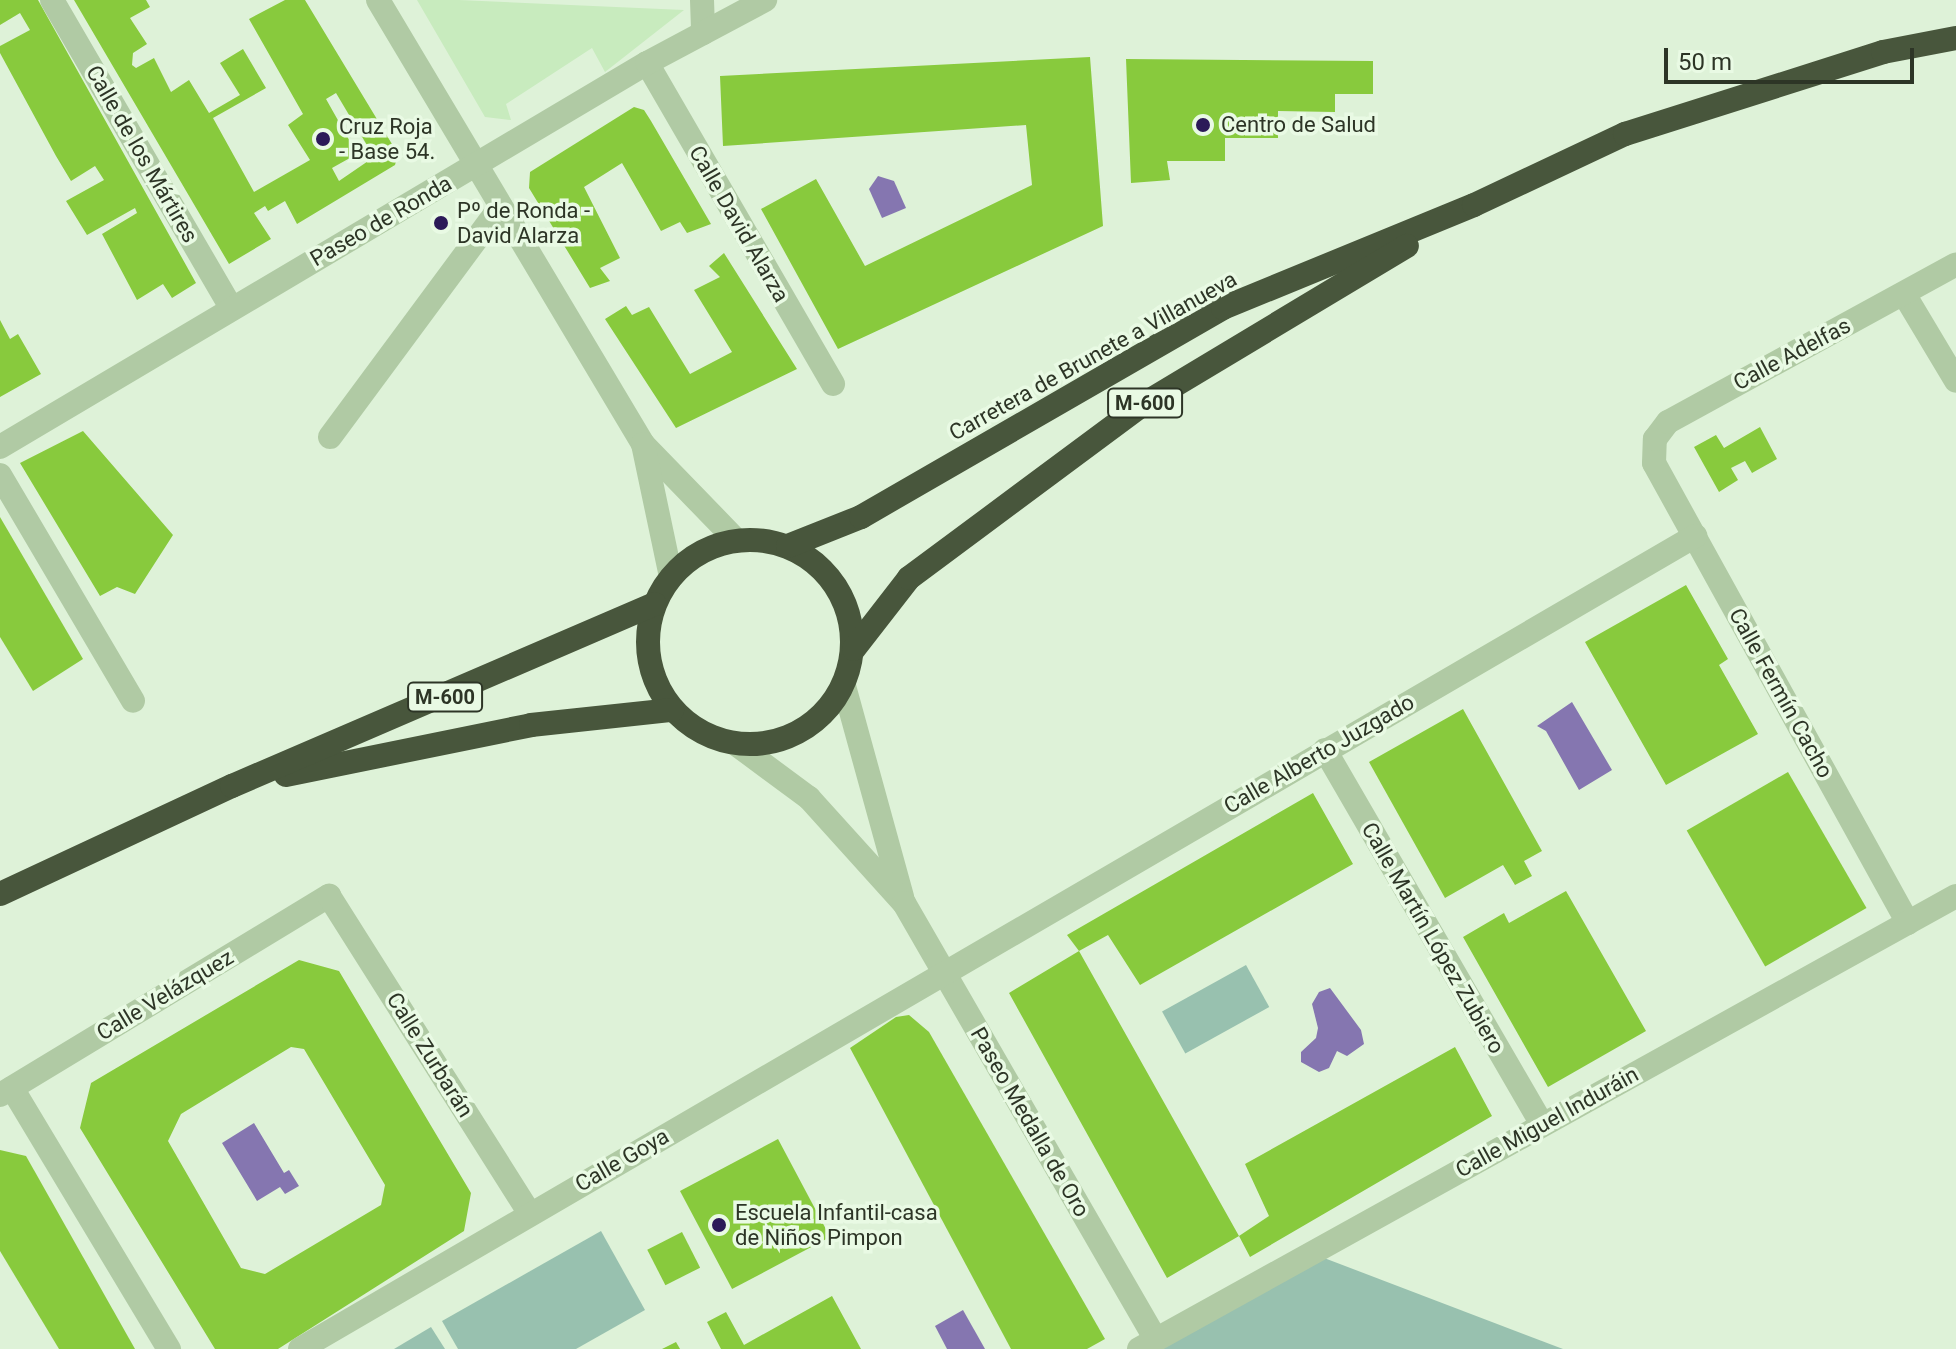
<!DOCTYPE html>
<html>
<head>
<meta charset="utf-8">
<style>
  body { margin:0 }
  #map { position:relative; width:1956px; height:1349px; overflow:hidden; background:#def2d8; font-family:Roboto,sans-serif }
  div>[style] { position:absolute }
  .green>* { inset:0; background:#98c1af; transform-origin:0 0 }
  .plaza>* { inset:0; background:#c8ebbe }
  .water>* { inset:0; background:#8576b0 }
  .building>* { inset:0; background:#88ca3d; transform-origin:0 0 }
  .minor>* { height:24px; margin:-12px; padding:0 12px; transform-origin:12px; border-radius:12px; background:#b0caa4 }
  .highway>* { height:24px; margin:-12px; padding:0 12px; transform-origin:12px; border-radius:12px; background:#48563c }
  .highway>.ring { margin:-12px; padding:0; box-sizing:content-box; background:none; border:24px solid #48563c; border-radius:50% }
  .dots>* { width:22px; height:22px; translate:-50% -50%; box-sizing:border-box; border:4px solid #e9fae4; border-radius:50% }
  span { translate:-50% -50%; white-space:nowrap; text-align:center; line-height:1.15; -webkit-text-stroke:7px #e9fae4; paint-order:stroke }
  .shield-label span { padding:2px 6px; background:#e9fae4; border:2px solid; border-radius:6px; -webkit-text-stroke-width:0 }
  .shield-label { font-size:20px; color:#2d3526; font-weight:700 }
  .poi-label { font-size:22px; color:#2d3526 }
  .left { translate:0 -50%; text-align:left }
  .street-label { font-size:22px; color:#2d3526 }
  .scale { position:absolute; left:1664px; top:48px; width:250px; height:36px; box-sizing:border-box; border:4px solid #2d3526; border-top:0; padding-left:10px; font-size:24px; line-height:28px; white-space:nowrap; color:#2d3526; -webkit-text-stroke:6px #e9fae4; paint-order:stroke }
</style>
</head>
<body>
<div id="map">
  <div class="green">
    <div style="left:1246px;top:965px;width:48px;height:96px;rotate:61deg"></div>
    <div style="clip-path:polygon(601px 1231px,645px 1310px,576px 1349px,458px 1349px,442px 1321px)"></div>
    <div style="clip-path:polygon(1311px 1253px,1563px 1349px,1139px 1349px)"></div>
    <div style="clip-path:polygon(431px 1327px,445px 1349px,394px 1349px)"></div>
  </div>
  <div class="plaza">
    <div style="clip-path:polygon(417px 0,459px 0,684px 10px,605px 72px,592px 48px,506px 104px,511px 120px,485px 117px)"></div>
  </div>
  <div class="water">
    <div style="clip-path:polygon(878px 176px,894px 181px,906px 208px,882px 218px,869px 189px)"></div>
    <div style="clip-path:polygon(1572px 702px,1612px 770px,1579px 790px,1546px 731px,1537px 726px)"></div>
    <div style="clip-path:polygon(1330px 988px,1361px 1030px,1364px 1044px,1347px 1056px,1337px 1051px,1329px 1068px,1319px 1072px,1301px 1062px,1301px 1052px,1316px 1038px,1318px 1028px,1312px 1004px,1319px 992px)"></div>
    <div style="clip-path:polygon(254px 1123px,284px 1173px,289px 1170px,299px 1186px,285px 1194px,280px 1187px,257px 1201px,222px 1143px)"></div>
    <div style="clip-path:polygon(963px 1310px,985px 1349px,947px 1349px,935px 1326px)"></div>
  </div>
  <div class="building">
    <div style="clip-path:polygon(0 0,38px 0,196px 283px,172px 298px,163px 284px,137px 300px,102px 234px,137px 213px,135px 208px,87px 235px,66px 201px,104px 180px,95px 166px,71px 181px,56px 156px,0 53px,0 46px,30px 30px,20px 13px,0 25px)"></div>
    <div style="clip-path:polygon(evenodd,74px 0,146px 0,150px 7px,130px 18px,147px 44px,133px 53px,132px 65px,136px 68px,154px 58px,171px 92px,189px 80px,209px 113px,240px 95px,220px 63px,243px 49px,266px 88px,213px 118px,254px 192px,310px 160px,288px 125px,303px 114px,249px 19px,285px 0,305px 0,398px 154px,395px 165px,297px 224px,285px 201px,268px 211px,265px 206px,254px 213px,271px 239px,229px 264px,74px 0,336px 93px,374px 157px,339px 181px,332px 168px,357px 154px,326px 99px,336px 93px)"></div>
    <div style="clip-path:polygon(1090px 57px,1103px 226px,838px 349px,761px 209px,816px 179px,865px 266px,1032px 185px,1026px 125px,723px 146px,720px 76px)"></div>
    <div style="clip-path:polygon(1126px 59px,1373px 61px,1373px 94px,1335px 94px,1335px 112px,1278px 111px,1278px 138px,1225px 138px,1225px 161px,1167px 161px,1170px 180px,1131px 183px)"></div>
    <div style="clip-path:polygon(634px 107px,644px 110px,651px 121px,711px 224px,687px 233px,680px 222px,661px 231px,622px 163px,584px 187px,620px 258px,600px 268px,610px 281px,590px 288px,529px 188px,530px 172px)"></div>
    <div style="clip-path:polygon(724px 253px,797px 369px,676px 428px,605px 319px,626px 306px,632px 315px,649px 307px,690px 374px,732px 352px,694px 290px,720px 277px,709px 266px)"></div>
    <div style="clip-path:polygon(0 320px,10px 339px,18px 334px,41px 374px,0 397px)"></div>
    <div style="clip-path:polygon(1760px 427px,1777px 459px,1752px 473px,1745px 461px,1731px 468px,1738px 480px,1719px 492px,1694px 447px,1716px 435px,1724px 448px)"></div>
    <div style="clip-path:polygon(83px 431px,173px 535px,135px 594px,117px 587px,100px 596px,20px 463px)"></div>
    <div style="clip-path:polygon(0 517px,83px 659px,33px 691px,0 637px)"></div>
    <div style="clip-path:polygon(1686px 585px,1728px 659px,1719px 665px,1758px 734px,1666px 785px,1585px 642px)"></div>
    <div style="clip-path:polygon(1463px 709px,1542px 851px,1524px 861px,1532px 876px,1515px 885px,1503px 865px,1445px 898px,1369px 762px)"></div>
    <div style="left:1788px;top:772px;width:157px;height:117px;rotate:60deg"></div>
    <div style="clip-path:polygon(1313px 793px,1353px 864px,1140px 985px,1108px 935px,1079px 951px,1239px 1236px,1167px 1278px,1009px 993px,1079px 951px,1067px 935px)"></div>
    <div style="clip-path:polygon(1566px 891px,1646px 1031px,1548px 1087px,1463px 937px,1504px 913px,1509px 923px)"></div>
    <div style="clip-path:polygon(evenodd,299px 960px,339px 971px,471px 1193px,464px 1231px,278px 1349px,215px 1349px,80px 1128px,91px 1083px,299px 960px,291px 1047px,304px 1049px,385px 1185px,381px 1205px,265px 1274px,241px 1268px,168px 1141px,181px 1114px,291px 1047px)"></div>
    <div style="clip-path:polygon(909px 1015px,929px 1032px,1105px 1339px,1087px 1349px,1011px 1349px,850px 1048px,896px 1017px)"></div>
    <div style="clip-path:polygon(1455px 1047px,1492px 1116px,1250px 1257px,1239px 1236px,1269px 1216px,1245px 1164px)"></div>
    <div style="left:778px;top:1139px;width:111px;height:111px;rotate:62deg"></div>
    <div style="clip-path:polygon(0 1150px,26px 1156px,135px 1349px,59px 1349px,0 1251px)"></div>
    <div style="left:682px;top:1232px;width:40px;height:39px;rotate:63deg"></div>
    <div style="clip-path:polygon(832px 1296px,861px 1349px,721px 1349px,707px 1322px,726px 1312px,744px 1345px)"></div>
    <div style="clip-path:polygon(676px 1342px,680px 1349px,662px 1349px)"></div>
  </div>
  <div class="minor">
    <div style="left:52px;top:0;width:355px;rotate:59.8deg"></div>
    <div style="left:378px;top:0;width:517px;rotate:59.17deg"></div>
    <div style="left:643px;top:444px;width:134px;rotate:45.9deg"></div>
    <div style="left:702px;top:0;width:33px;rotate:88deg"></div>
    <div style="left:647px;top:63px;width:371px;rotate:59.9deg"></div>
    <div style="left:1904px;top:294px;width:101px;rotate:59.1deg"></div>
    <div style="left:330px;top:437px;width:287px;rotate:-53.5deg"></div>
    <div style="left:643px;top:444px;width:136px;rotate:78.1deg"></div>
    <div style="left:0;top:447px;width:752px;rotate:-30.69deg"></div>
    <div style="left:647px;top:63px;width:134px;rotate:-28.1deg"></div>
    <div style="left:0;top:475px;width:262px;rotate:59.5deg"></div>
    <div style="left:844px;top:686px;width:219px;rotate:74.6deg"></div>
    <div style="left:736px;top:744px;width:91px;rotate:36.5deg"></div>
    <div style="left:809px;top:798px;width:142px;rotate:47.9deg"></div>
    <div style="left:904px;top:903px;width:504px;rotate:60.03deg"></div>
    <div style="left:1325px;top:750px;width:433px;rotate:59.9deg"></div>
    <div style="left:1908px;top:923px;width:525px;rotate:-118.91deg"></div>
    <div style="left:1654px;top:463px;width:24px;rotate:-88deg"></div>
    <div style="left:1655px;top:439px;width:21px;rotate:-53deg"></div>
    <div style="left:1668px;top:422px;width:328px;rotate:-28.7deg"></div>
    <div style="left:12px;top:1088px;width:305px;rotate:59deg"></div>
    <div style="left:0;top:1095px;width:385px;rotate:-31.2deg"></div>
    <div style="left:329px;top:896px;width:376px;rotate:57.7deg"></div>
    <div style="left:300px;top:1349px;width:1615px;rotate:-30.23deg"></div>
    <div style="left:1139px;top:1349px;width:934px;rotate:-29.01deg"></div>
  </div>
  <div class="highway">
    <div class="ring" style="left:648px;top:540px;width:180px;height:180px"></div>
    <div style="left:788px;top:546px;width:79px;rotate:-21.7deg"></div>
    <div style="left:861px;top:517px;width:418px;rotate:-30deg"></div>
    <div style="left:1223px;top:308px;width:271px;rotate:-22.3deg"></div>
    <div style="left:1474px;top:205px;width:167px;rotate:-25.2deg"></div>
    <div style="left:1625px;top:134px;width:271px;rotate:-17.6deg"></div>
    <div style="left:1883px;top:52px;width:74px;rotate:-10.9deg"></div>
    <div style="left:854px;top:649px;width:90px;rotate:-52.2deg"></div>
    <div style="left:909px;top:578px;width:290px;rotate:-36.6deg"></div>
    <div style="left:1142px;top:405px;width:309px;rotate:-31deg"></div>
    <div style="left:286px;top:775px;width:250px;rotate:-11.5deg"></div>
    <div style="left:531px;top:725px;width:142px;rotate:-6.1deg"></div>
    <div style="left:0;top:894px;width:256px;rotate:-25deg"></div>
    <div style="left:232px;top:786px;width:460px;rotate:-23.3deg"></div>
  </div>
  <div class="dots">
    <div style="left:1203px;top:125px;background:#2c1a58"></div>
    <div style="left:323px;top:139px;background:#2c1a58"></div>
    <div style="left:441px;top:223px;background:#2c1a58"></div>
    <div style="left:719px;top:1225px;background:#2c1a58"></div>
  </div>
  <div class="shield-label">
    <span style="left:1145px;top:403px">M-600</span>
    <span style="left:445px;top:697px">M-600</span>
  </div>
  <div class="poi-label">
    <span class="left" style="left:1221px;top:125px">Centro de Salud</span>
    <span class="left" style="left:339px;top:139px">Cruz Roja<br>- Base 54.</span>
    <span class="left" style="left:457px;top:223px">Pº de Ronda -<br>David Alarza</span>
    <span class="left" style="left:735px;top:1225px">Escuela Infantil-casa<br>de Niños Pimpon</span>
  </div>
  <div class="street-label">
    <span style="left:142px;top:154px;rotate:60deg">Calle de los Mártires</span>
    <span style="left:381px;top:221px;rotate:-30deg">Paseo de Ronda</span>
    <span style="left:739px;top:224px;rotate:60deg">Calle David Alarza</span>
    <span style="left:1792px;top:354px;rotate:-28deg">Calle Adelfas</span>
    <span style="left:1093px;top:356px;rotate:-29deg">Carretera de Brunete a Villanueva</span>
    <span style="left:1781px;top:693px;rotate:61deg">Calle Fermín Cacho</span>
    <span style="left:1319px;top:754px;rotate:-30deg">Calle Alberto Juzgado</span>
    <span style="left:1433px;top:938px;rotate:60deg">Calle Martín López Zubiero</span>
    <span style="left:165px;top:995px;rotate:-31deg">Calle Velázquez</span>
    <span style="left:430px;top:1055px;rotate:58deg">Calle Zurbarán</span>
    <span style="left:1030px;top:1122px;rotate:60deg">Paseo Medalla de Oro</span>
    <span style="left:1547px;top:1122px;rotate:-29deg">Calle Miguel Induráin</span>
    <span style="left:622px;top:1160px;rotate:-30deg">Calle Goya</span>
  </div>
  <div class="scale">50 m</div>
</div>
</body>
</html>
